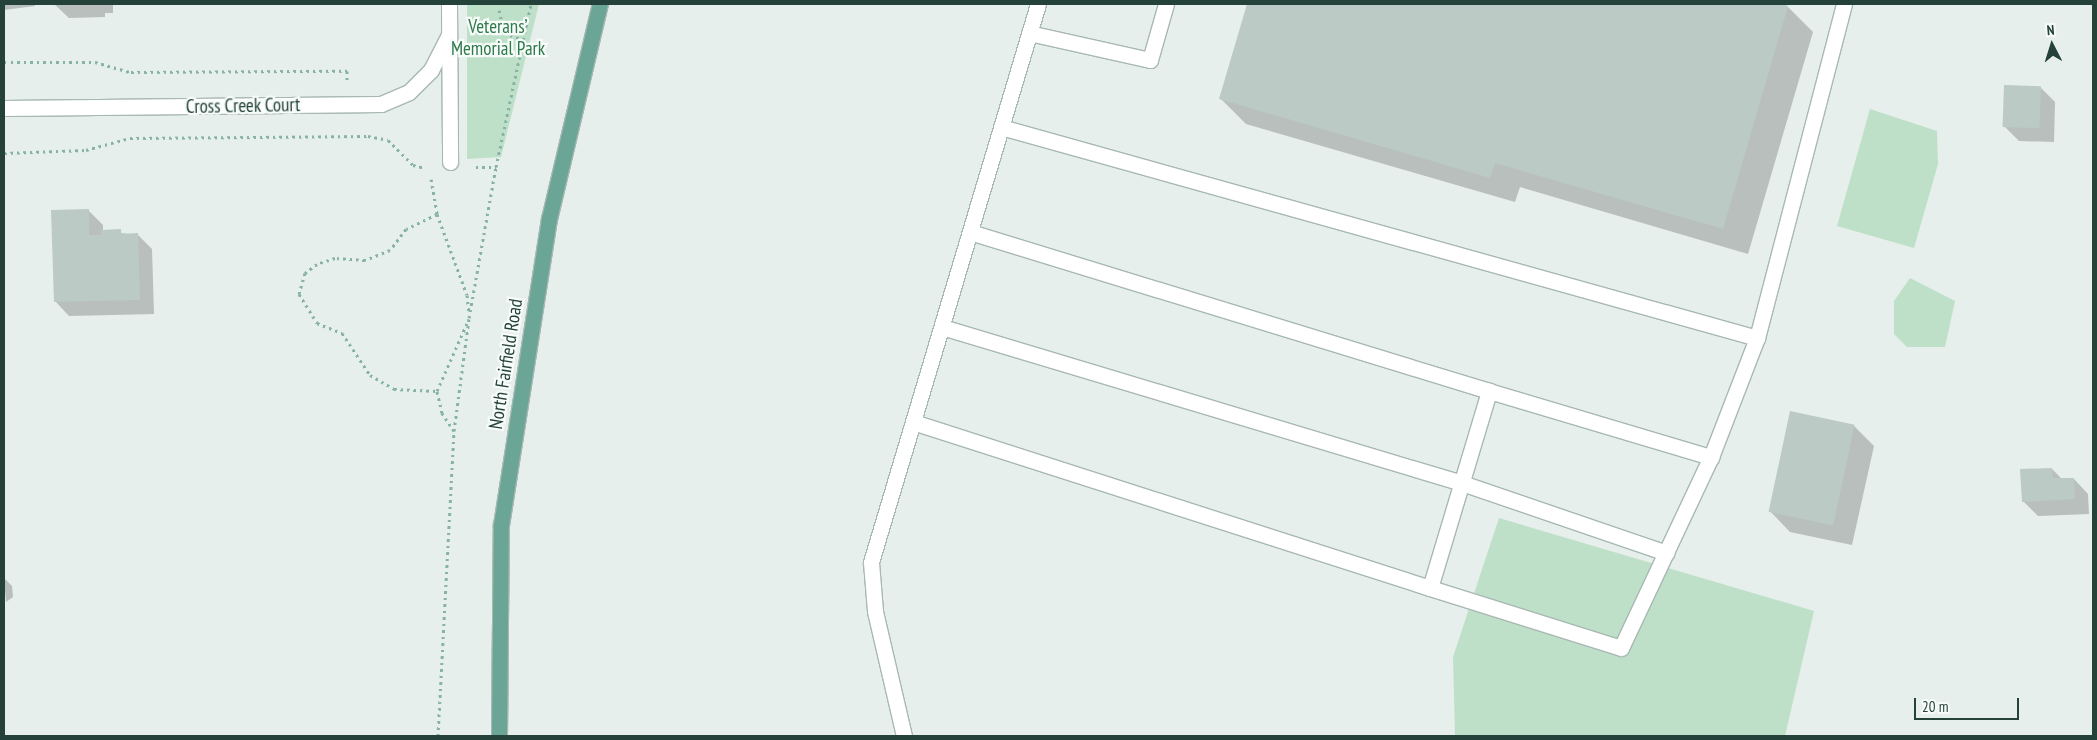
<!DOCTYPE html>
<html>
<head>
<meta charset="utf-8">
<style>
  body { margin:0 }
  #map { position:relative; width:2097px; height:740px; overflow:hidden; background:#e6efeb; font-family:"PT Sans Narrow",sans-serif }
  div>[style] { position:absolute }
  .green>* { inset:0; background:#bfe0c8 }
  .shadow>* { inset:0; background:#0003 }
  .building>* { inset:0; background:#bbcac4; transform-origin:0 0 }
  .path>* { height:3px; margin-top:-1.5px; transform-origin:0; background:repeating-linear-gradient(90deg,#86b3a5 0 2.5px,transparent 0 6.5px) }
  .roads { filter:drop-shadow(1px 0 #a8b8b2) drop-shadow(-1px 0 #a8b8b2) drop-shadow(0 1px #a8b8b2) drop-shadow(0 -1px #a8b8b2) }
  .service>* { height:15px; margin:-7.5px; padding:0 7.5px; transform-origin:7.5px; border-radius:7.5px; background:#fff }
  .minor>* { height:15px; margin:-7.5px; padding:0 7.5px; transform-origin:7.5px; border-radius:7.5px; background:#fff }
  .primary>* { height:15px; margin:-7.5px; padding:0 7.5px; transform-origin:7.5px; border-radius:7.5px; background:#6aa596 }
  span { translate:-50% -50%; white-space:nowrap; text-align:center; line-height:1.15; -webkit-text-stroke:4.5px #f7fbf9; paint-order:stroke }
  .park-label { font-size:19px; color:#2d7a4b }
  .street-label { font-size:19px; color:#24423a }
  .frame { position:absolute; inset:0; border:5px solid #24423a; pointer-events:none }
  .north { position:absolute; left:2027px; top:20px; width:50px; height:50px; -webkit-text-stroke:4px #f7fbf9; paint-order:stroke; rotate:355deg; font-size:14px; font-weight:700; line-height:20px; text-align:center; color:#24423a }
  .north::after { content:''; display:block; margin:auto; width:18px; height:22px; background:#24423a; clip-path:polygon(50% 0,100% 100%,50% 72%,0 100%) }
  .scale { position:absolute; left:1914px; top:698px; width:105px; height:22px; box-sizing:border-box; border:2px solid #24423a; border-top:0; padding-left:6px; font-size:15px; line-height:18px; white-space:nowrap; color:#24423a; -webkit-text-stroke:4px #f7fbf9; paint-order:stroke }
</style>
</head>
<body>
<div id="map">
  <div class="green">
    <div style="clip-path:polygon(467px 4px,539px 4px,501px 157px,467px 159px)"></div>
    <div style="clip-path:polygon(1870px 109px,1937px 131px,1938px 164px,1914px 248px,1837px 226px)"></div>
    <div style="clip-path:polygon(1910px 278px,1955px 301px,1945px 347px,1907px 347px,1894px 334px,1894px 301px)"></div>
    <div style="clip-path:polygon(1499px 518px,1814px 611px,1785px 736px,1455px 736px,1453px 657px)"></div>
  </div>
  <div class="shadow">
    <div style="clip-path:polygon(4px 4px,35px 4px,35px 6px,4px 10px)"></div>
    <div style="clip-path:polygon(54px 4px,113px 4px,113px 13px,105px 13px,105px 17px,69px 18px)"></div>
    <div style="clip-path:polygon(1249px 4px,1777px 4px,1788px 7px,1813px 32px,1748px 254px,1520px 187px,1515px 202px,1246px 124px,1221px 99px)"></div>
    <div style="clip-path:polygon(2040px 87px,2055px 102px,2054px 142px,2019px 141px,2004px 126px)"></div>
    <div style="clip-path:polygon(88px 210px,103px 225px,103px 231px,138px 235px,152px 249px,154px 314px,69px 316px,55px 301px)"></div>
    <div style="clip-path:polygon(1791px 412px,1854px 426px,1874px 446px,1852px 545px,1790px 532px,1770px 511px)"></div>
    <div style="clip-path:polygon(2052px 469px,2062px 479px,2074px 479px,2088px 494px,2089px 514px,2038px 516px,2023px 501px)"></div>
    <div style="clip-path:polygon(4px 578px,12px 586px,13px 597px,6px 602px)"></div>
  </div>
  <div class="building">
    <div style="clip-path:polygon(1247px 4px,1782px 4px,1788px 6px,1723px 229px,1495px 163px,1490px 178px,1219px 99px)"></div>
    <div style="left:2004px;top:85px;width:37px;height:42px;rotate:2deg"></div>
    <div style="clip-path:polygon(89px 209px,89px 235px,101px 235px,101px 230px,121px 229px,121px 234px,138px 233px,140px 300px,54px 302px,51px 210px)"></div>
    <div style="left:1790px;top:411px;width:66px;height:103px;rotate:12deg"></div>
    <div style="clip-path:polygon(2052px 468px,2053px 478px,2074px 478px,2075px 499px,2022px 502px,2020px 469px)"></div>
  </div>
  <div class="path">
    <div style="left:499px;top:10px;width:16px;rotate:76deg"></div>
    <div style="left:503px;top:26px;width:11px;rotate:52deg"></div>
    <div style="left:510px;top:35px;width:12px;rotate:20deg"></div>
    <div style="left:4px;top:62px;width:91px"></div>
    <div style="left:95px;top:62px;width:37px;rotate:16deg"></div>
    <div style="left:131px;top:72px;width:216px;rotate:-0.3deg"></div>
    <div style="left:347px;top:71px;width:9px;rotate:90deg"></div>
    <div style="left:4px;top:153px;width:82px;rotate:-2.1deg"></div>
    <div style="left:86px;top:150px;width:46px;rotate:-15.3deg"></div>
    <div style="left:130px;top:138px;width:238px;rotate:-0.5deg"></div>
    <div style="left:368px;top:136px;width:20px;rotate:11deg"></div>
    <div style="left:388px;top:140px;width:35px;rotate:45deg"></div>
    <div style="left:413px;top:165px;width:12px;rotate:14deg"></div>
    <div style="left:476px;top:167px;width:20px"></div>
    <div style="left:431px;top:179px;width:36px;rotate:80deg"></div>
    <div style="left:437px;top:214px;width:86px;rotate:69.7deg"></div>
    <div style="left:467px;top:295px;width:19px;rotate:84deg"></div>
    <div style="left:437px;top:214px;width:34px;rotate:154deg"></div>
    <div style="left:406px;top:229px;width:26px;rotate:127deg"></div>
    <div style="left:390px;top:250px;width:27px;rotate:158deg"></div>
    <div style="left:365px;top:260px;width:30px;rotate:-176deg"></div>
    <div style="left:335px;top:258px;width:19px;rotate:162deg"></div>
    <div style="left:317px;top:264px;width:15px;rotate:143deg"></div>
    <div style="left:305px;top:273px;width:22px;rotate:106deg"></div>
    <div style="left:299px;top:294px;width:34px;rotate:58deg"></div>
    <div style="left:317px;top:323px;width:27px;rotate:22deg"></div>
    <div style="left:342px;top:333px;width:50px;rotate:56.3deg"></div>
    <div style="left:370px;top:375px;width:28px;rotate:30deg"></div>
    <div style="left:394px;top:389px;width:43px;rotate:2.7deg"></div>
    <div style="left:454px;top:431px;width:22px;rotate:-124deg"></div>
    <div style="left:442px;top:413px;width:23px;rotate:-103deg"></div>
    <div style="left:437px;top:391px;width:74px;rotate:-66.2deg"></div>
    <div style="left:438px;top:736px;width:305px;rotate:-87deg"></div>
    <div style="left:454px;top:431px;width:114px;rotate:-82.4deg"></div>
    <div style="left:469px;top:318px;width:153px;rotate:-79.9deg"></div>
    <div style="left:496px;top:167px;width:167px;rotate:-77.9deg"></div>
  </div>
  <div class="roads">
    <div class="service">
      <div style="left:1029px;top:33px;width:124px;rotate:12.6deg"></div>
      <div style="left:1150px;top:60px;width:58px;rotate:-74.1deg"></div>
      <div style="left:1001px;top:127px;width:785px;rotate:15.59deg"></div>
      <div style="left:970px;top:232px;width:543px;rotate:17.03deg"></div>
      <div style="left:942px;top:327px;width:543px;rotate:16.7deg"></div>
      <div style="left:1462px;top:483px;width:216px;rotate:18.9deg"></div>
      <div style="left:913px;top:422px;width:543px;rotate:17.8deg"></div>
      <div style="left:1430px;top:588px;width:206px;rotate:-73.3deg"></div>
      <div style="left:1489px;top:391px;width:232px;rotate:16.6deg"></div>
      <div style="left:1711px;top:457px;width:128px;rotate:-68.9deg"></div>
      <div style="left:1757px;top:338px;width:345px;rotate:-75.4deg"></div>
      <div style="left:1430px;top:588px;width:200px;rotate:17.4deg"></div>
      <div style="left:1621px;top:648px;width:211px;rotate:-64.8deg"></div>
      <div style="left:904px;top:736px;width:128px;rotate:-103.1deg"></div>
      <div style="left:875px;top:611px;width:49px;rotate:-94.7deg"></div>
      <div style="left:871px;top:562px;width:582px;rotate:-73.34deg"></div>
    </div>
    <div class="minor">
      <div style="left:449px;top:4px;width:158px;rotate:89.6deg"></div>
      <div style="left:4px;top:108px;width:377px;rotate:-0.6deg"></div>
      <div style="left:381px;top:104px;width:30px;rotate:-23deg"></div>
      <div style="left:409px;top:92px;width:31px;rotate:-45deg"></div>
      <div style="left:431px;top:70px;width:39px;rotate:-63deg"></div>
    </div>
    <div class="primary">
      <div style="left:499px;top:736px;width:211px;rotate:-89.5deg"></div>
      <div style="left:501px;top:525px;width:310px;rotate:-81.1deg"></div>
      <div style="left:549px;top:219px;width:221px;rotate:-76.7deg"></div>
    </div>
  </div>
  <div class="park-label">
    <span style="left:498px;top:38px">Veterans’<br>Memorial Park</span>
  </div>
  <div class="street-label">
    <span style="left:243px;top:106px;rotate:-1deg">Cross Creek Court</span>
    <span style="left:506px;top:364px;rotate:-81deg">North Fairfield Road</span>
  </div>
  <div class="frame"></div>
  <div class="north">N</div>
  <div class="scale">20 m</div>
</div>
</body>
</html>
